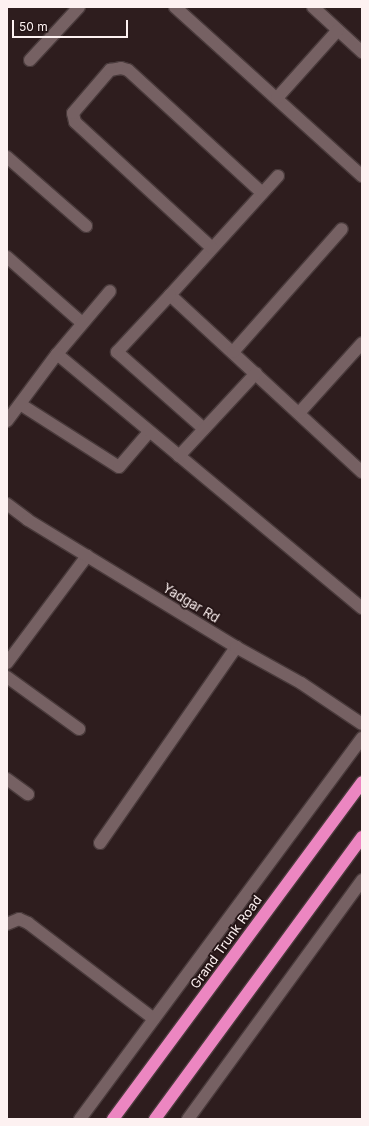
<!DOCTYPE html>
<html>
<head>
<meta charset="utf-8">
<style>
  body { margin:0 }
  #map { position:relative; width:369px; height:1126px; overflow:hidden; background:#2e1d1e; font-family:Inter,sans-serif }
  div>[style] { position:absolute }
  .roads { filter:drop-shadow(1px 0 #493a3b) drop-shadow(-1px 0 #493a3b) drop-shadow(0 1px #493a3b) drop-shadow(0 -1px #493a3b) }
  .street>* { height:12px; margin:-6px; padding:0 6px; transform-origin:6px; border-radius:6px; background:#766163 }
  .secondary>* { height:12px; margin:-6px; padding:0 6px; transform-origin:6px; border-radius:6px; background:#766163 }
  .highway>* { height:12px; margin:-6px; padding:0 6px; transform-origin:6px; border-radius:6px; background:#ec86c1 }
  span { translate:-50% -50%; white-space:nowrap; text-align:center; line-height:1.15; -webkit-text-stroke:3.5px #241415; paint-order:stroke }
  .street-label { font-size:13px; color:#fdf1f1 }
  .frame { position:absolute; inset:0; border:8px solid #fdf1f1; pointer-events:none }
  .scale { position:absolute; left:12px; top:20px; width:116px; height:18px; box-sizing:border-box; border:2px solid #fdf1f1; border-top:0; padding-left:5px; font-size:12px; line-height:14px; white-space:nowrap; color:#fdf1f1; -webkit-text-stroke:3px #241415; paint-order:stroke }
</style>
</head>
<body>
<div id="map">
  <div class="roads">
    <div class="street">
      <div style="left:175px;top:7px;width:252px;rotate:42.1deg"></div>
      <div style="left:313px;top:7px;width:67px;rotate:42.6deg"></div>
      <div style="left:30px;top:60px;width:72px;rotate:-47.2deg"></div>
      <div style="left:277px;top:98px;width:91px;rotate:-48.1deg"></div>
      <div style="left:7px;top:157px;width:105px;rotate:41.1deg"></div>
      <div style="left:278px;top:176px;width:161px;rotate:132.2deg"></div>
      <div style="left:170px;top:295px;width:261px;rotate:42.7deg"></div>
      <div style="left:212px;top:248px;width:186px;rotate:-137.4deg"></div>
      <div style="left:75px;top:122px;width:9px;rotate:-103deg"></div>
      <div style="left:73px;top:113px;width:57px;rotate:-49.3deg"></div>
      <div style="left:110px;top:70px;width:11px;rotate:-10deg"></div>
      <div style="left:121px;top:68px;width:7px;rotate:16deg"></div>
      <div style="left:128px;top:70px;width:182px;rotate:42.5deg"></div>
      <div style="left:7px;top:257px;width:100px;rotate:41.3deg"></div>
      <div style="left:170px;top:295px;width:78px;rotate:132.9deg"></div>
      <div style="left:117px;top:352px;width:116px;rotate:41.5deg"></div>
      <div style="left:233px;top:352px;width:164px;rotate:-48.5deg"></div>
      <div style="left:57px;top:354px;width:82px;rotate:-49.9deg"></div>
      <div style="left:20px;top:404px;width:117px;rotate:32.5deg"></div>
      <div style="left:119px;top:467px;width:46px;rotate:-49.4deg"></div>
      <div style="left:299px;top:413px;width:94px;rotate:-48deg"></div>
      <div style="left:7px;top:421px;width:84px;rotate:-53.3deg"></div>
      <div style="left:57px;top:354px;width:397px;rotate:39.8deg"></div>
      <div style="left:179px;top:456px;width:113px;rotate:-47.1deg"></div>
      <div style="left:7px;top:663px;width:134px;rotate:-53.2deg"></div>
      <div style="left:7px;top:677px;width:89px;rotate:35.8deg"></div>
      <div style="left:7px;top:779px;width:26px;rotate:36deg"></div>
      <div style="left:100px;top:843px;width:239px;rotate:-55.2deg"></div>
      <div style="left:7px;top:924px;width:13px;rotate:-23deg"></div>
      <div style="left:19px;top:919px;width:10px;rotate:24deg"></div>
      <div style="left:28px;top:923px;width:158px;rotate:37.3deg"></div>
      <div style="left:80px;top:1119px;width:474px;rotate:-53.5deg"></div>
      <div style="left:188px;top:1119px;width:296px;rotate:-53.9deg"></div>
    </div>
    <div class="secondary">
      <div style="left:7px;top:504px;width:26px;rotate:37deg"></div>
      <div style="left:28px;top:520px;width:244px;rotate:31.4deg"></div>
      <div style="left:236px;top:647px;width:74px;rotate:29deg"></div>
      <div style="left:301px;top:683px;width:73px;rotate:33.9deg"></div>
    </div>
    <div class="highway">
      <div style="left:113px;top:1119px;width:419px;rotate:-53.5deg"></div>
      <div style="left:155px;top:1119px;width:350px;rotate:-53.7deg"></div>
    </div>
  </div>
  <div class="street-label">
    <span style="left:191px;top:603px;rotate:31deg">Yadgar Rd</span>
    <span style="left:226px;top:942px;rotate:-54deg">Grand Trunk Road</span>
  </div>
  <div class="frame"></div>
  <div class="scale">50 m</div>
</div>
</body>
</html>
